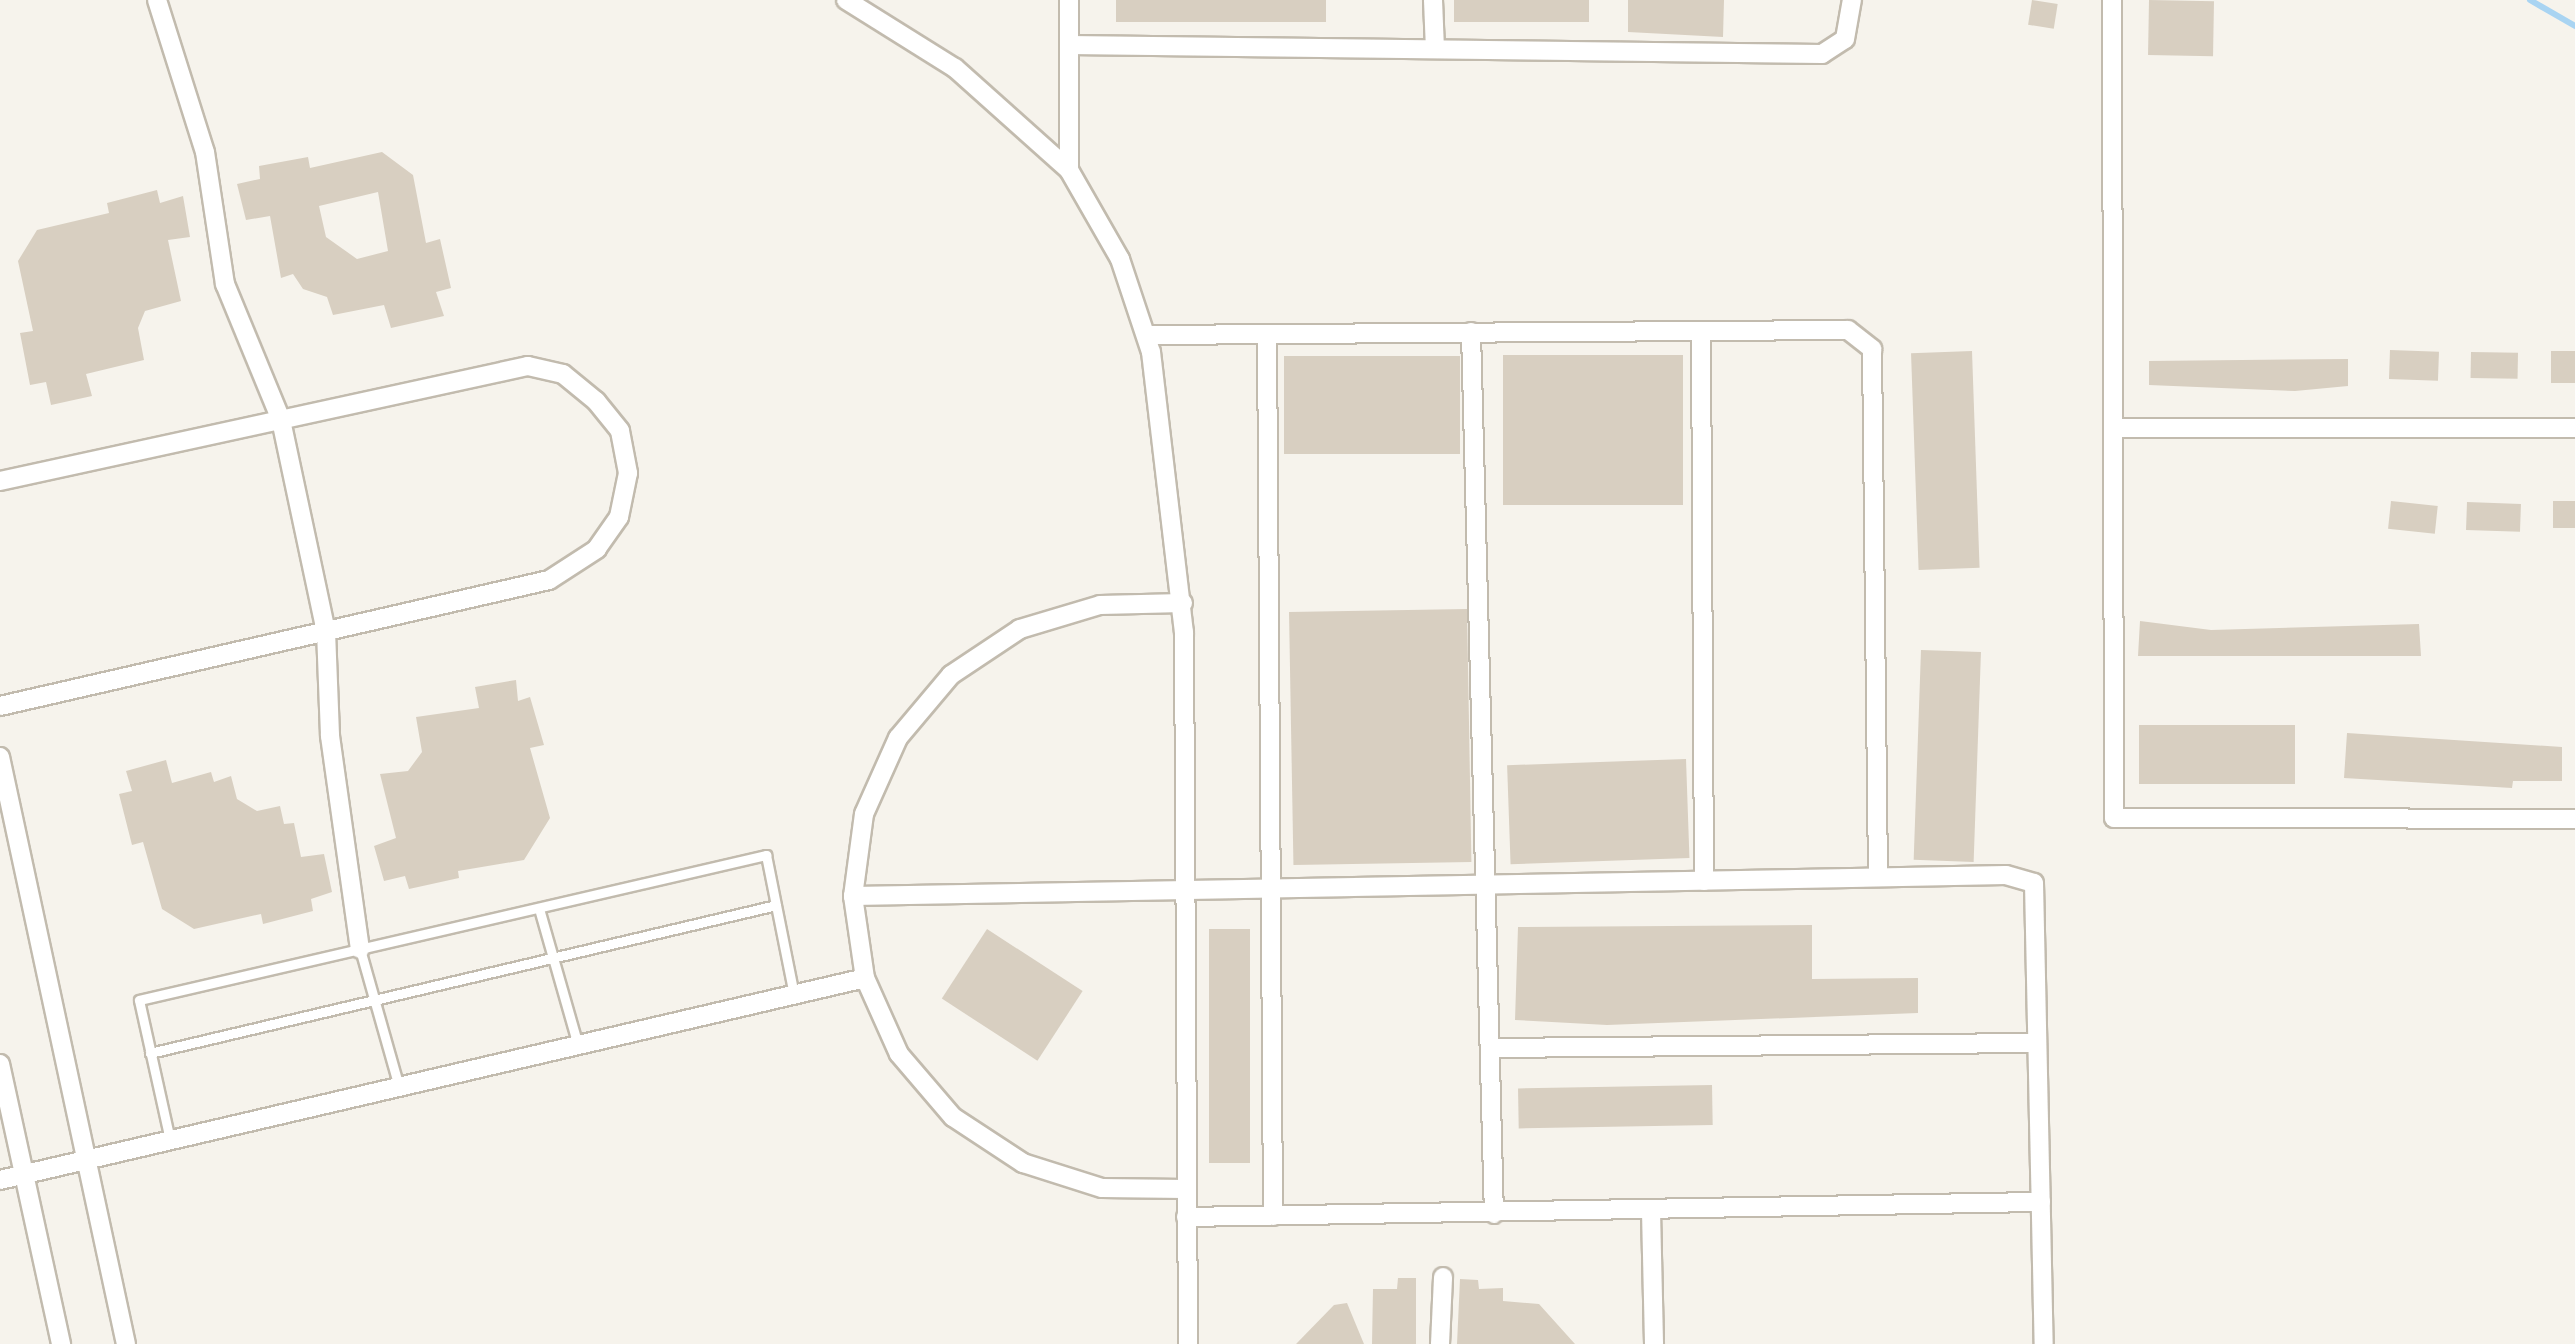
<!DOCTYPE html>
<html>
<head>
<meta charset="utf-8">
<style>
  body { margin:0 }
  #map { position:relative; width:2575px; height:1344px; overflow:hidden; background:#f6f3ec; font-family:Ubuntu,sans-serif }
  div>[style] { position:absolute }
  .stream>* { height:6px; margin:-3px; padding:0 3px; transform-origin:3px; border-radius:3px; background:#a9d4f2 }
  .building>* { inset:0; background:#d8cfc1; transform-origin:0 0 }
  .roads { filter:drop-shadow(2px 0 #c2bbae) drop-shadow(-2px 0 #c2bbae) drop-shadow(0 2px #c2bbae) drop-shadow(0 -2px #c2bbae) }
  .service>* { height:9px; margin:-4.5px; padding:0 4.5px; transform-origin:4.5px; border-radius:4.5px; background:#fff }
  .minor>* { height:18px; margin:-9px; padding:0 9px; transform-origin:9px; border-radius:9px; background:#fff }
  span { translate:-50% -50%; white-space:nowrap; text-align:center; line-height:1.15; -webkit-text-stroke:7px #fff; paint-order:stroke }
</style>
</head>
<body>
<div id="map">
  <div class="stream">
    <div style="left:2530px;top:0;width:52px;rotate:30deg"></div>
  </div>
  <div class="building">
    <div style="left:1116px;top:0;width:210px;height:22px"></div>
    <div style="left:1454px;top:0;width:135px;height:22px"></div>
    <div style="clip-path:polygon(1628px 0,1724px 0,1723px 37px,1628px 32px)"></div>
    <div style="left:2032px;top:0;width:26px;height:25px;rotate:9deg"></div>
    <div style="left:2149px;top:0;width:65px;height:55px;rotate:1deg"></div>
    <div style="clip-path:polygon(evenodd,382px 152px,413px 175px,426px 243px,440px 239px,451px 288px,436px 292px,444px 316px,391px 328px,384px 305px,333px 315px,327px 297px,303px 289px,293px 274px,281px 278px,270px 216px,246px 220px,237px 184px,260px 179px,259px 166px,308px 157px,310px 168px,382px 152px,378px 192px,388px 251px,357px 259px,326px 237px,319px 206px,378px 192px)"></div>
    <div style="clip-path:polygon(157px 190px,160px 203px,183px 196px,190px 237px,168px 240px,181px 301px,145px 311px,138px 328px,144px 360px,86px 374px,92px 396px,51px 405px,46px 382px,30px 385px,20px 333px,33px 331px,18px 261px,37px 230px,109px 213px,107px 203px)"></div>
    <div style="left:2390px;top:350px;width:49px;height:29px;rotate:2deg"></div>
    <div style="left:1972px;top:351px;width:217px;height:61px;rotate:88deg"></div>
    <div style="left:2575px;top:351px;width:32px;height:24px;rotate:90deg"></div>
    <div style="left:2471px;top:352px;width:47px;height:26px;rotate:1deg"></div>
    <div style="left:1503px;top:355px;width:180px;height:150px"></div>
    <div style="left:1284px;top:356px;width:176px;height:98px"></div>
    <div style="clip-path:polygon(2348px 359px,2348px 386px,2295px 391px,2149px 385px,2149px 361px)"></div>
    <div style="left:2391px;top:501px;width:47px;height:28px;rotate:6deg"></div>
    <div style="left:2553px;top:501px;width:22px;height:27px"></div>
    <div style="left:2467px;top:502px;width:54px;height:28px;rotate:2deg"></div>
    <div style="left:1467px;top:609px;width:253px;height:178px;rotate:89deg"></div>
    <div style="clip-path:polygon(2140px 621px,2211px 630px,2419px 624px,2421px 656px,2138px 656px)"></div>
    <div style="left:1921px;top:650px;width:60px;height:210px;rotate:2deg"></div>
    <div style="clip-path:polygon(516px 680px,518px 701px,530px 697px,544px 745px,530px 748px,550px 818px,524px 860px,458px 871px,459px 878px,409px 889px,405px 876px,384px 881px,374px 846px,396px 838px,380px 774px,408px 771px,422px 752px,416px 717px,479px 708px,475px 687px)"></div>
    <div style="left:2295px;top:725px;width:59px;height:156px;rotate:90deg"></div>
    <div style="clip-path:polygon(2347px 733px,2562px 747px,2562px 781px,2513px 781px,2512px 788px,2344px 778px)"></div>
    <div style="left:1686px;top:759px;width:99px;height:179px;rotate:88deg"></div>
    <div style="clip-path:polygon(166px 760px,172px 783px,211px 772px,214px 782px,231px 776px,237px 799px,257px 811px,280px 806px,284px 824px,294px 823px,301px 857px,324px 854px,332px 892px,311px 899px,313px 911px,263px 924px,261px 914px,194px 929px,162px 909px,143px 842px,132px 845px,119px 794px,132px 791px,126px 771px)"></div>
    <div style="clip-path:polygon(1812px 925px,1812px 979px,1918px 978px,1918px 1013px,1607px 1025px,1515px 1020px,1518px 927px)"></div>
    <div style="left:987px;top:929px;width:114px;height:83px;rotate:33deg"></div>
    <div style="left:1209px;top:929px;width:41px;height:234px"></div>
    <div style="left:1712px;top:1085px;width:40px;height:194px;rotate:89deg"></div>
    <div style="clip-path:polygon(1398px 1278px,1416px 1278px,1416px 1344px,1372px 1344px,1373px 1289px,1397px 1289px)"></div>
    <div style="clip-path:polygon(1460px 1279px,1478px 1280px,1479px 1289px,1503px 1288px,1503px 1301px,1539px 1304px,1575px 1344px,1457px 1344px)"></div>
    <div style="clip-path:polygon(1347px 1303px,1364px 1344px,1296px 1344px,1334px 1305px)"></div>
  </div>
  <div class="roads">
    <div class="service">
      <div style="left:540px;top:912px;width:138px;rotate:74.1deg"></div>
      <div style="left:360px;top:949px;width:143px;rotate:74.2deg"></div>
      <div style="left:150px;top:1053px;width:643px;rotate:-13.3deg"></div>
      <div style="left:170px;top:1140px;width:143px;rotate:-102.5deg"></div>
      <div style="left:139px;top:1000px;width:644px;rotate:-13.02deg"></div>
      <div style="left:766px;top:855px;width:143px;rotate:78.7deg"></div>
    </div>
    <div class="minor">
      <div style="left:157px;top:0;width:159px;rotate:72.5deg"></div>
      <div style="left:205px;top:152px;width:134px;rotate:81.4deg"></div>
      <div style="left:225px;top:284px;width:147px;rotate:67.6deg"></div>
      <div style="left:281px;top:420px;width:216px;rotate:78deg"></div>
      <div style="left:326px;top:631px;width:105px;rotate:87.8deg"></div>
      <div style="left:330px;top:736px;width:215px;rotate:82deg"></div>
      <div style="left:846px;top:0;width:128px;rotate:32deg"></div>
      <div style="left:955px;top:68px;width:153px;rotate:41.8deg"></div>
      <div style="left:1069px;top:170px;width:103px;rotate:60.2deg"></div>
      <div style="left:1120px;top:259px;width:98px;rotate:71.6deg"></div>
      <div style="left:1151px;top:352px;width:282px;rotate:83.3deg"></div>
      <div style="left:1184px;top:632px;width:712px;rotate:89.68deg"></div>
      <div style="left:1433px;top:0;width:49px;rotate:87.7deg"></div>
      <div style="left:2112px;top:0;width:818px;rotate:89.86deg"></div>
      <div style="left:2114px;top:818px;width:461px;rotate:0.1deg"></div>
      <div style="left:1069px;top:45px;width:753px;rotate:0.68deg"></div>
      <div style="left:1822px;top:54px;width:27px;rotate:-33deg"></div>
      <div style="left:1845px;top:39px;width:40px;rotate:-80deg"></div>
      <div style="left:1069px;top:170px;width:170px;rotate:-90deg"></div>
      <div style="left:1701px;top:331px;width:550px;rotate:89.69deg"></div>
      <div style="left:1471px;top:332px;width:882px;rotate:88.51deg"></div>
      <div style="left:1267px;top:334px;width:882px;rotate:89.61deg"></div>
      <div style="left:1146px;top:335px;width:702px;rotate:-0.41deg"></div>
      <div style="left:1848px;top:330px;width:31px;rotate:38deg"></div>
      <div style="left:1872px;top:349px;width:528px;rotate:89.35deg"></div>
      <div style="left:2113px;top:428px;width:462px"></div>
      <div style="left:0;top:481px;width:540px;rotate:-12.29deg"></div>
      <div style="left:528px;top:366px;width:36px;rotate:13deg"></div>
      <div style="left:563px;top:374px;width:43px;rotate:39.3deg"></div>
      <div style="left:596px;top:401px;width:38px;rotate:51deg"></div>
      <div style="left:620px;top:431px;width:43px;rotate:79.2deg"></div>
      <div style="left:628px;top:473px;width:45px;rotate:101.6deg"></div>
      <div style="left:619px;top:517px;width:39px;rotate:125deg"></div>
      <div style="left:597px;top:549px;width:57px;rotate:147.1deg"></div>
      <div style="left:549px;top:580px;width:563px;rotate:167.07deg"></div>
      <div style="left:1183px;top:603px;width:83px;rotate:178.6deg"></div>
      <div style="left:1100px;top:605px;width:84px;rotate:163.3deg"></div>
      <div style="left:1020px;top:629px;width:83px;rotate:146.3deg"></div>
      <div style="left:951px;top:675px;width:82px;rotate:130.1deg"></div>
      <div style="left:898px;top:738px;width:83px;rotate:114.1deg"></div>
      <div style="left:864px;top:814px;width:83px;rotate:97.6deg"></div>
      <div style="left:853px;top:896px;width:83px;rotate:81.7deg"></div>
      <div style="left:865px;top:978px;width:83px;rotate:65.9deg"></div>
      <div style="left:899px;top:1054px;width:83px;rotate:49.4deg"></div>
      <div style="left:953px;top:1117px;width:84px;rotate:33.3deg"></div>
      <div style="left:1023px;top:1163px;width:83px;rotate:17.6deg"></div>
      <div style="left:1102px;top:1188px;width:83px;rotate:0.7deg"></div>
      <div style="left:0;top:757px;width:600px;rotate:77.89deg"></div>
      <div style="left:853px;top:896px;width:1153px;rotate:-1.04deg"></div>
      <div style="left:2006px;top:875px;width:29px;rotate:16deg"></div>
      <div style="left:2034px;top:883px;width:461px;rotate:88.8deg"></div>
      <div style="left:1492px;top:1048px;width:545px;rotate:-0.53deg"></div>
      <div style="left:0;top:1064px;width:287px;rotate:77.7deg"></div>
      <div style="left:0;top:1180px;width:888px;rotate:-13.14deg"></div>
      <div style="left:1651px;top:1211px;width:133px;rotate:88.7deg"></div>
      <div style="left:1186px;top:1217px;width:855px;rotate:-1.01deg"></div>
      <div style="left:1440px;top:1344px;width:67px;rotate:-87.4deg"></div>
    </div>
  </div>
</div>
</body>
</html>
